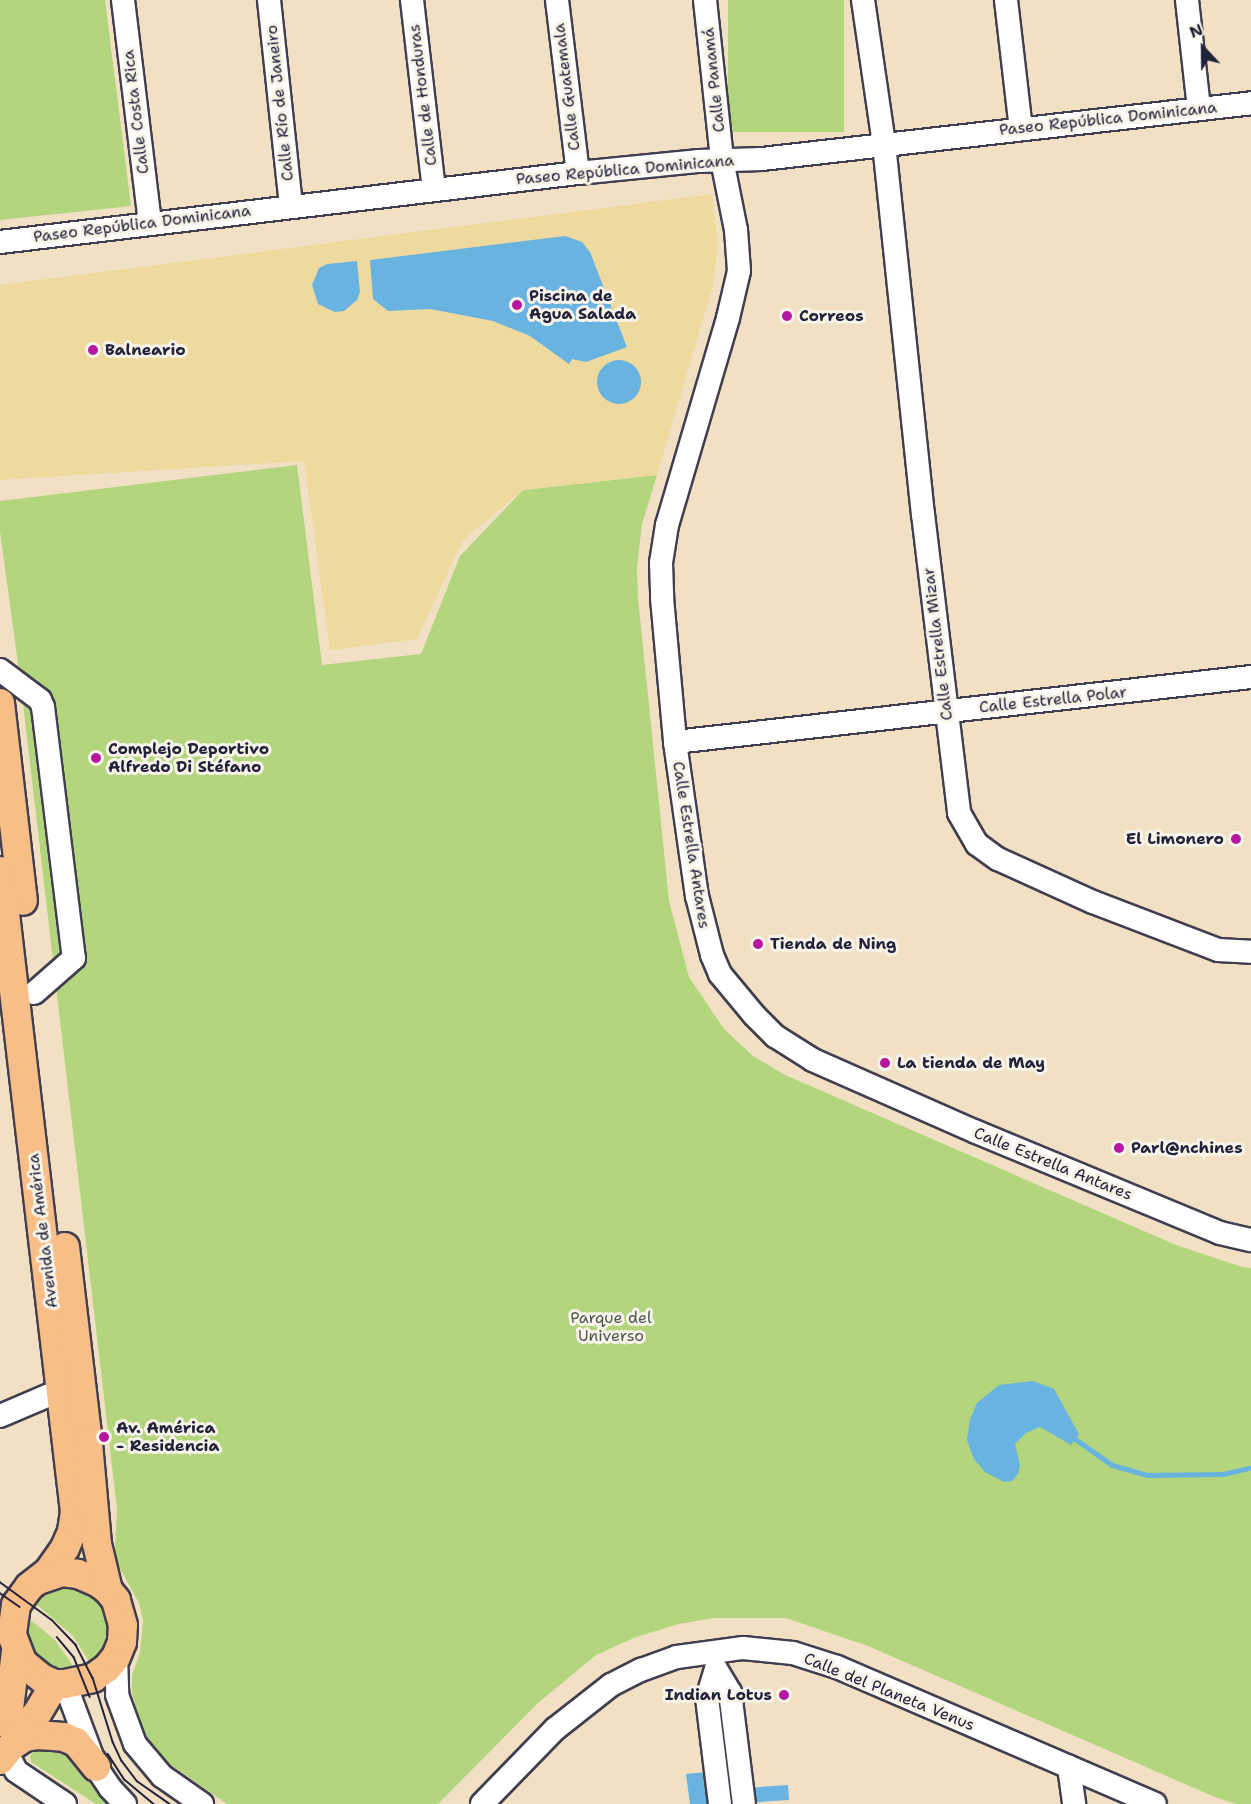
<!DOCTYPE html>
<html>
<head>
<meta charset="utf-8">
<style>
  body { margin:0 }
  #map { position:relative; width:1251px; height:1804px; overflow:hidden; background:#f1e0c3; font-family:"Shantell Sans",sans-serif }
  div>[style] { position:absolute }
  .green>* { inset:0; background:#b2d57d; transform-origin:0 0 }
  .sand>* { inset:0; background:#eeda9e }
  .water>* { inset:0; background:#69b3e1; transform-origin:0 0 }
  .round { border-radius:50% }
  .stream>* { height:5px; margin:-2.5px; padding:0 2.5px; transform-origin:2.5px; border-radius:2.5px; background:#69b3e1 }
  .roads { filter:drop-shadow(2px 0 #413e4f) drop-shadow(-2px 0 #413e4f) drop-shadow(0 2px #413e4f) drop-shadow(0 -2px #413e4f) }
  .minor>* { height:22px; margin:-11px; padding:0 11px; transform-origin:11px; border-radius:11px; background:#fff }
  .major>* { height:28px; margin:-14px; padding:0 14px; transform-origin:14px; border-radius:14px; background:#f7be88 }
  .tram>* { height:1.5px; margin:-0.75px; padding:0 0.75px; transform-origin:0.75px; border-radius:0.75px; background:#22223b }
  .dots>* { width:16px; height:16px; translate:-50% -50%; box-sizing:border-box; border:3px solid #f7f3e8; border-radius:50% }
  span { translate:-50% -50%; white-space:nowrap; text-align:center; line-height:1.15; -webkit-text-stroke:6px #f7f3e8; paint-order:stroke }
  .street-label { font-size:16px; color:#22223b }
  .poi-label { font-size:16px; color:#22223b; font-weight:700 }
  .left { translate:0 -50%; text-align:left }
  .right { translate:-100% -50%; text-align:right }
  .park-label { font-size:16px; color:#4d584f }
  .north { position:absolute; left:1173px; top:18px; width:60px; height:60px; -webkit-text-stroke:4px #f7f3e8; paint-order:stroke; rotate:338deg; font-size:16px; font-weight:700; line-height:24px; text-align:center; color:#22223b }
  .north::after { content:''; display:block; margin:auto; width:21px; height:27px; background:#22223b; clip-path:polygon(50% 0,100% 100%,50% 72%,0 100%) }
</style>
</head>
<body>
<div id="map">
  <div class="green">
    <div style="clip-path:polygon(0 0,105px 0,131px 206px,0 220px)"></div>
    <div style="left:728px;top:0;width:116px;height:132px"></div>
    <div style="clip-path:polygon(297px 465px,322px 665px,421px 654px,460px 556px,523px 490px,657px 475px,642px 524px,637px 568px,638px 598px,669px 901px,689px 977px,724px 1029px,753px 1056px,785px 1075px,1176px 1245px,1242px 1267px,1251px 1268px,1251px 1804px,1236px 1804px,1215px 1797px,868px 1646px,786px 1618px,714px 1618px,679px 1624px,636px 1637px,596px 1655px,538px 1703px,438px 1804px,227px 1804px,171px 1765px,154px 1748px,142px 1728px,132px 1694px,132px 1675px,140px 1653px,143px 1620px,139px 1603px,117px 1563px,115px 1548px,117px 1509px,21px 686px,0 531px,0 501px)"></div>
    <div style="clip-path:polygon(65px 1588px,79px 1590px,92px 1597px,101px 1607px,107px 1620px,107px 1634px,103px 1648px,90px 1663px,73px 1636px,35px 1603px,51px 1591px)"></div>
    <div style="clip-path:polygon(27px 1617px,55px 1640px,75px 1669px,54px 1669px,36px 1658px,27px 1641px)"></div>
    <div style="clip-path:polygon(47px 1747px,65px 1751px,107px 1804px,96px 1804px,31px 1762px,30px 1756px,34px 1752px)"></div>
  </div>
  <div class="sand">
    <div style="clip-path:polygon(712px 194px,718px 244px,713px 286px,657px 475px,523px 490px,463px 540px,417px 639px,330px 650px,304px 461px,0 480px,0 285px)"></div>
  </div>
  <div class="water">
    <div style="clip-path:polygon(565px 236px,582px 242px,590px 252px,627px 347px,586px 362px,572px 359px,569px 364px,530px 336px,493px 321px,430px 309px,388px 311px,373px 299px,370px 260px)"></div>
    <div style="clip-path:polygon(357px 261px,360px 292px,357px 300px,344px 311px,335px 312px,318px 304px,312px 285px,319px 268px,327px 264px)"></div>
    <div class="round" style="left:597px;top:360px;width:44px;height:44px"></div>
    <div style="clip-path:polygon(1033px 1381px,1054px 1389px,1079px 1434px,1071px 1445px,1040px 1427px,1026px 1433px,1015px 1444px,1020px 1465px,1018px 1474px,1012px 1481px,1004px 1482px,985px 1472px,974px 1459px,967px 1440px,970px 1419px,977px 1403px,999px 1385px)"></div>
    <div style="clip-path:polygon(707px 1772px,712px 1804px,690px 1804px,686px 1774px)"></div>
    <div style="left:788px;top:1785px;width:15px;height:35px;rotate:86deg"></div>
  </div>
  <div class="stream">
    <div style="left:1075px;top:1439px;width:45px;rotate:35.1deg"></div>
    <div style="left:1112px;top:1465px;width:36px;rotate:16deg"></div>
    <div style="left:1147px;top:1475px;width:76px;rotate:-0.8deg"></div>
    <div style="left:1223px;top:1474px;width:27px;rotate:-13deg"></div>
  </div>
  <div class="roads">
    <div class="minor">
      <div style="left:123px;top:0;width:225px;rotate:83.1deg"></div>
      <div style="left:269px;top:0;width:207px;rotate:83.9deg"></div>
      <div style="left:412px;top:0;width:191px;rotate:83.4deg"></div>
      <div style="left:557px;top:0;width:174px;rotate:83.1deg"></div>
      <div style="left:705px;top:0;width:161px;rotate:83.9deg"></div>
      <div style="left:722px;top:160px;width:71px;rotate:78.7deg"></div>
      <div style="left:736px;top:230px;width:41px;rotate:85.8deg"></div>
      <div style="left:739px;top:271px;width:48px;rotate:103.2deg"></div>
      <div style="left:728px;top:318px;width:216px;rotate:106.4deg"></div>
      <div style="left:667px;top:525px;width:38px;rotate:99deg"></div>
      <div style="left:661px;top:563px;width:35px;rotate:88deg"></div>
      <div style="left:662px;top:598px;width:145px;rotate:84.8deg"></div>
      <div style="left:675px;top:742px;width:156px;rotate:81.9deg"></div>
      <div style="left:697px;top:896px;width:61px;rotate:75.7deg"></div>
      <div style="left:712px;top:955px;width:21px;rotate:67deg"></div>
      <div style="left:720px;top:974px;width:53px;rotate:50.3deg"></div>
      <div style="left:754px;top:1015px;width:30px;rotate:45deg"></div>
      <div style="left:775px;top:1036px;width:45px;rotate:32.3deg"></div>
      <div style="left:813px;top:1060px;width:176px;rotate:23.8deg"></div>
      <div style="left:974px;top:1131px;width:266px;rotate:22.5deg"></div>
      <div style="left:1220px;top:1233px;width:32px;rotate:13deg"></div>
      <div style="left:863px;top:0;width:146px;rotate:81.7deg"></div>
      <div style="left:884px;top:144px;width:372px;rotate:84deg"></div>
      <div style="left:923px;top:514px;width:301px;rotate:83.1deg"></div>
      <div style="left:959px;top:813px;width:36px;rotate:60deg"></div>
      <div style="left:977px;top:844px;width:26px;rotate:36deg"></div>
      <div style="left:998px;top:859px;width:104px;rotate:24.4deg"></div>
      <div style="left:1093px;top:902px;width:134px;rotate:21deg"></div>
      <div style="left:1218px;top:950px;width:33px;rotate:3deg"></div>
      <div style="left:1006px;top:0;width:130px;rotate:83.4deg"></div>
      <div style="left:1187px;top:0;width:109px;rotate:83.7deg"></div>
      <div style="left:0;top:242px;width:582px;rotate:-6.81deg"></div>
      <div style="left:578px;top:173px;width:122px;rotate:-5.7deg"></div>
      <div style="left:699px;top:161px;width:63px;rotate:-1.8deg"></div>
      <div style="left:762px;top:159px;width:492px;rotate:-6.5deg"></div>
      <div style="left:0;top:670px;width:50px;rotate:36.9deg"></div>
      <div style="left:40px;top:700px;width:8px;rotate:67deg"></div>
      <div style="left:43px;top:707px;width:253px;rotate:83deg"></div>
      <div style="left:74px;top:958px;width:53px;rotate:138.8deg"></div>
      <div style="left:675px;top:742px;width:580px;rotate:-6.44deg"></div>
      <div style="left:0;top:1416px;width:66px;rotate:-23.1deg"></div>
      <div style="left:116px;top:1657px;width:38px;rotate:88deg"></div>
      <div style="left:117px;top:1695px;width:52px;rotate:69.8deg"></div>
      <div style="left:135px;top:1744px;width:42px;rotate:49.8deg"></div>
      <div style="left:162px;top:1776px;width:49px;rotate:35deg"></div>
      <div style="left:716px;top:1669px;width:27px;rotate:59deg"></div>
      <div style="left:730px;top:1692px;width:113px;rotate:82.9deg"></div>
      <div style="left:716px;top:1669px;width:30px;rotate:107deg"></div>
      <div style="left:707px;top:1698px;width:107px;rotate:83deg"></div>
      <div style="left:65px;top:1684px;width:89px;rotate:69.5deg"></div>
      <div style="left:96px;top:1767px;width:25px;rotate:56deg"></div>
      <div style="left:110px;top:1788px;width:22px;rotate:47deg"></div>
      <div style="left:7px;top:1753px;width:20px;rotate:63deg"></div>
      <div style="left:16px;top:1771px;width:59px;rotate:34deg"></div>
      <div style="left:1069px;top:1767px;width:37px;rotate:82deg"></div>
      <div style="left:482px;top:1804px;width:105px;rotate:-45.8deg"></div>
      <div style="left:555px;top:1729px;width:71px;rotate:-38.2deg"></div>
      <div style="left:611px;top:1685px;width:34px;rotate:-27deg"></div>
      <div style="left:641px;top:1670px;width:38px;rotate:-20deg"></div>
      <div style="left:677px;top:1657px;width:67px;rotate:-7.8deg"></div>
      <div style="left:743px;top:1648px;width:50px;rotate:5.7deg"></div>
      <div style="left:793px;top:1653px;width:46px;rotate:17.7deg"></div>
      <div style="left:837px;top:1667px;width:346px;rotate:23.3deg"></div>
    </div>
    <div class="major">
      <div style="left:0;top:703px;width:199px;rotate:83.4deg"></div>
      <div style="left:0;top:871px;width:645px;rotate:83.33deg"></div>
      <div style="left:75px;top:1512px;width:20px;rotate:99deg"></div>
      <div style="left:72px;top:1532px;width:17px;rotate:114deg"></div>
      <div style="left:65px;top:1548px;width:29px;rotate:125deg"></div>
      <div style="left:48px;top:1572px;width:24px;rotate:142deg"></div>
      <div style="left:29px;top:1587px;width:22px;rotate:126deg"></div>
      <div style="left:16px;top:1605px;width:30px;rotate:98deg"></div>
      <div style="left:12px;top:1635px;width:30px;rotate:69deg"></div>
      <div style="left:23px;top:1663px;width:26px;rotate:39deg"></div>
      <div style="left:43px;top:1679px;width:13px;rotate:23deg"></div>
      <div style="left:55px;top:1684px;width:10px"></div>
      <div style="left:65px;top:1684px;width:29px;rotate:-12deg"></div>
      <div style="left:93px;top:1678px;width:17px;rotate:-36deg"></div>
      <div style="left:107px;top:1668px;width:14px;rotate:-51deg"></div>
      <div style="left:116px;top:1657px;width:16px;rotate:-68deg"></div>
      <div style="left:122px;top:1642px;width:17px;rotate:-87deg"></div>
      <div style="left:123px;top:1625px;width:26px;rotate:-106deg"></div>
      <div style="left:116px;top:1600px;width:13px;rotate:-129deg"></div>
      <div style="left:108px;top:1590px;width:14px;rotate:-144deg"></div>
      <div style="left:97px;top:1582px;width:21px;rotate:-157deg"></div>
      <div style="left:78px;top:1574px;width:16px;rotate:-173deg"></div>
      <div style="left:62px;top:1572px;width:24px;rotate:161deg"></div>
      <div style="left:65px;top:1247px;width:197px;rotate:83.3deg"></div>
      <div style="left:88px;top:1443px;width:101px;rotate:84.9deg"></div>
      <div style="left:97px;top:1544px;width:47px;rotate:76.6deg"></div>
      <div style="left:0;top:1722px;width:16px;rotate:-55deg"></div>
      <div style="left:9px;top:1709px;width:58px;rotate:-83.1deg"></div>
      <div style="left:13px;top:1745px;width:14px;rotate:-34deg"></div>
      <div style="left:25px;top:1737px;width:12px;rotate:-9deg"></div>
      <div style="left:37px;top:1735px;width:27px;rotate:4deg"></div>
      <div style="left:64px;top:1737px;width:13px;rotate:23deg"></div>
      <div style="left:76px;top:1742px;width:32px;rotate:51deg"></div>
      <div style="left:0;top:1760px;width:61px;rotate:-51.6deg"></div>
      <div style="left:38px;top:1712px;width:33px;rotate:-59deg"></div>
    </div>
  </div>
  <div class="tram">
    <div style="left:0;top:1582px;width:64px;rotate:36.2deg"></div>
    <div style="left:52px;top:1620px;width:35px;rotate:46deg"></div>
    <div style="left:76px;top:1645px;width:37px;rotate:63deg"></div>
    <div style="left:93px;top:1678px;width:67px;rotate:72.6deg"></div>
    <div style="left:113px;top:1742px;width:21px;rotate:65deg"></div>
    <div style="left:122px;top:1761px;width:25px;rotate:53deg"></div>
    <div style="left:137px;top:1781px;width:40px;rotate:34.9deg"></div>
    <div style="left:0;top:1593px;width:24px;rotate:35deg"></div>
    <div style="left:57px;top:1637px;width:26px;rotate:50deg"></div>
    <div style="left:74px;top:1657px;width:43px;rotate:68.2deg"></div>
    <div style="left:108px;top:1754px;width:30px;rotate:57deg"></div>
    <div style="left:124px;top:1779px;width:39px;rotate:40deg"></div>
  </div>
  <div class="dots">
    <div style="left:517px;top:305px;background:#b5179e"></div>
    <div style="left:787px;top:316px;background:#b5179e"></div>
    <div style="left:93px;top:350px;background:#b5179e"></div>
    <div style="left:96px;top:758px;background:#b5179e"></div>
    <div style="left:1236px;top:839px;background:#b5179e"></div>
    <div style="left:758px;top:944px;background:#b5179e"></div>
    <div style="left:885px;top:1063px;background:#b5179e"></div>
    <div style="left:1119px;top:1148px;background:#b5179e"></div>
    <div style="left:104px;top:1437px;background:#b5179e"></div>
    <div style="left:784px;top:1695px;background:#b5179e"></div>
  </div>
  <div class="street-label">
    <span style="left:714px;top:80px;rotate:-96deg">Calle Panamá</span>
    <span style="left:567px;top:87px;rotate:-97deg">Calle Guatemala</span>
    <span style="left:423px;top:95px;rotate:-97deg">Calle de Honduras</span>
    <span style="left:280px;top:103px;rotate:-96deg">Calle Río de Janeiro</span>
    <span style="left:136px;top:112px;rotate:-97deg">Calle Costa Rica</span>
    <span style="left:1108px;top:119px;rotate:-6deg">Paseo República Dominicana</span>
    <span style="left:625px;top:170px;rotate:-5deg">Paseo República Dominicana</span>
    <span style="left:142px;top:224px;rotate:-7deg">Paseo República Dominicana</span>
    <span style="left:938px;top:644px;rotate:-97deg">Calle Estrella Mizar</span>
    <span style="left:1053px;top:700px;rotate:-6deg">Calle Estrella Polar</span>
    <span style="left:691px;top:845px;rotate:81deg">Calle Estrella Antares</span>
    <span style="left:1053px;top:1164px;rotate:22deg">Calle Estrella Antares</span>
    <span style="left:43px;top:1231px;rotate:-97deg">Avenida de América</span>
    <span style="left:889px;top:1692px;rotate:22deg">Calle del Planeta Venus</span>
  </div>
  <div class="poi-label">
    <span class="left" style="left:529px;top:305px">Piscina de<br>Agua Salada</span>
    <span class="left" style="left:799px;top:316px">Correos</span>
    <span class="left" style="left:105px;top:350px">Balneario</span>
    <span class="left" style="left:108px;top:758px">Complejo Deportivo<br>Alfredo Di Stéfano</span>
    <span class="right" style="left:1224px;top:839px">El Limonero</span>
    <span class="left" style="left:770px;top:944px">Tienda de Ning</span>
    <span class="left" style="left:897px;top:1063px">La tienda de May</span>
    <span class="left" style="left:1131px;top:1148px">Parl@nchines</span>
    <span class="left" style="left:116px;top:1437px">Av. América<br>- Residencia</span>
    <span class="right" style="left:772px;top:1695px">Indian Lotus</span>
  </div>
  <div class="park-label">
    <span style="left:611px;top:1327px">Parque del<br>Universo</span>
  </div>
  <div class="north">N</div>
</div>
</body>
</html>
